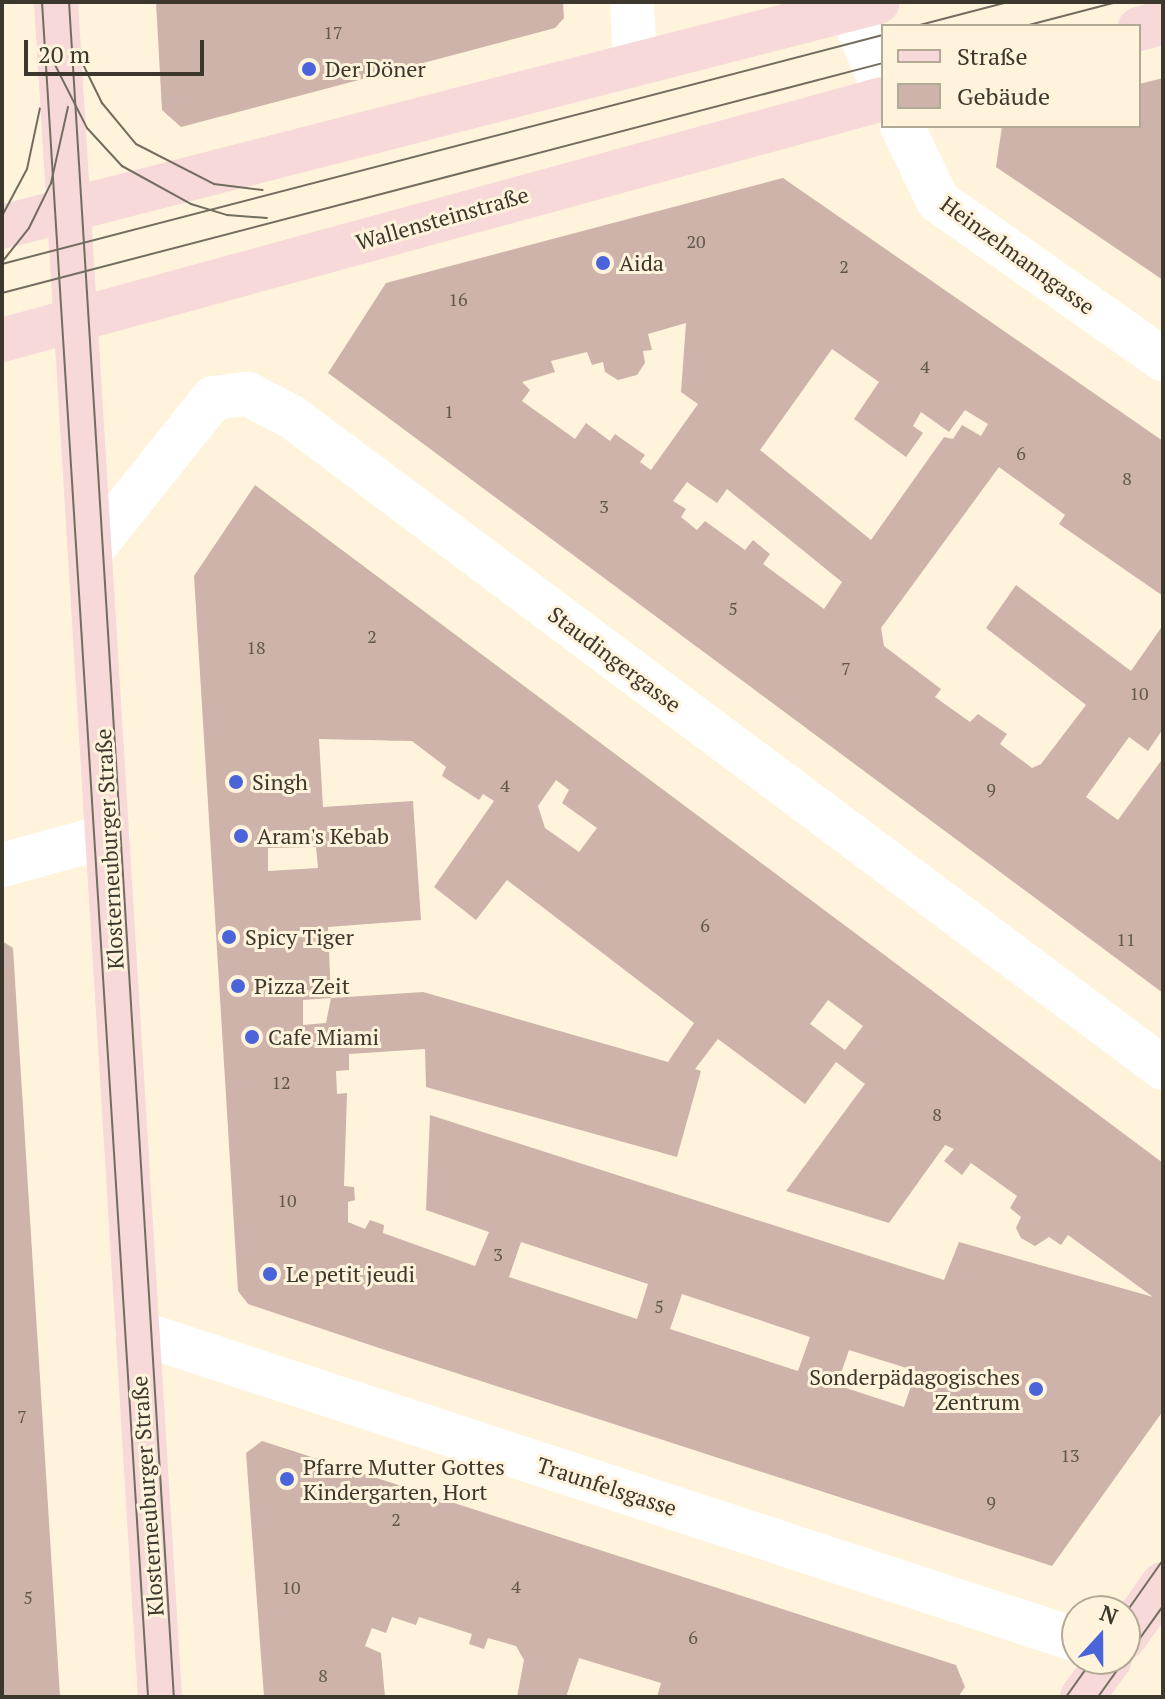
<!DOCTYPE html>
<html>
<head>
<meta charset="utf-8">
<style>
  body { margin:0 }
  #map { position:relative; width:1165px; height:1699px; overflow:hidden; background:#fff3dc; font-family:"PT Serif",serif }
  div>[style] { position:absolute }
  .building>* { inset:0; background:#cdb3a9 }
  .street>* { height:44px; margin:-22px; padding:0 22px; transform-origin:22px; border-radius:22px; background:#fff }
  .secondary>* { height:44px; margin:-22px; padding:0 22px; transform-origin:22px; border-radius:22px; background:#f6d9d8 }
  .tram>* { height:2px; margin:-1px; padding:0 1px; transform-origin:1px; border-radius:1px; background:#736d5f }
  .dots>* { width:22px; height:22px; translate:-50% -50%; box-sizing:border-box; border:4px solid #fff3dc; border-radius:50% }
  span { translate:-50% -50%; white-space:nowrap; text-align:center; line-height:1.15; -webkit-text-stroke:6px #fff3dc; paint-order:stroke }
  .number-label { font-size:18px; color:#60574d }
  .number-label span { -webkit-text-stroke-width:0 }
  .poi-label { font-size:22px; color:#3c382e }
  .left { translate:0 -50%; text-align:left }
  .right { translate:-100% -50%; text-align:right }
  .street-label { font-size:22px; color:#3c382e }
  .frame { position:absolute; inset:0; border:4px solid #3c382e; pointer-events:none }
  .legend { position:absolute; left:881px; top:24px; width:260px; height:104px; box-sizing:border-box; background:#fff3dc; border:2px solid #b1a896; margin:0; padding:10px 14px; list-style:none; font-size:24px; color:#3c382e }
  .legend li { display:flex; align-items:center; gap:16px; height:40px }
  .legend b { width:40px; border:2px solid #b1a896 }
  .north { position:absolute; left:1061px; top:1595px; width:80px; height:80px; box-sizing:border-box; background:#fff3dc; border:2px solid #b1a896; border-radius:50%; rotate:21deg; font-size:22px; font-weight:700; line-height:32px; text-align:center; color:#3c382e }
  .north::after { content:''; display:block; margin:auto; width:28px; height:36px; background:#4a65d9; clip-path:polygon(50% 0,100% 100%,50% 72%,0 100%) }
  .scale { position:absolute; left:24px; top:40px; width:180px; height:36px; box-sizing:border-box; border:4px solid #3c382e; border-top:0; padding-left:10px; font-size:24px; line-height:28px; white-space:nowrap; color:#3c382e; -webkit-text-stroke:6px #fff3dc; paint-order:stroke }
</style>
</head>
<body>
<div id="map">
  <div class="building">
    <div style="clip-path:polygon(156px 2px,563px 2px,564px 18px,555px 28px,181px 127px,162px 110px)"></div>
    <div style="clip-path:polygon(1163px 78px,1163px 280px,996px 167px,1002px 126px,1139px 126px,1139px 84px)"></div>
    <div style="clip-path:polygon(evenodd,783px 178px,1163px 441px,1163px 596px,1059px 524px,1065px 515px,999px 467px,881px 628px,884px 646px,941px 689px,935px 697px,970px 722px,978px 714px,1007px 734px,1000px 744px,1032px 768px,1041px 764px,1086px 705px,986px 628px,1016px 585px,1131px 671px,1163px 625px,1163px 729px,1148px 751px,1129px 737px,1086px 797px,1118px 820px,1163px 758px,1163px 993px,328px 373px,386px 283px,783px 178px,686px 323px,681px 392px,698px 404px,651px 470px,640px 462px,645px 455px,615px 434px,610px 441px,586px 423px,575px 439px,522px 401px,530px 390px,522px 382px,555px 372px,551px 361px,587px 352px,592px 365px,603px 362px,605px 372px,618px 380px,637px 375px,645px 363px,643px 351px,652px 350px,648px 334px,686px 323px,783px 178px,832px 349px,879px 382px,854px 419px,906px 457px,923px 433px,913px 426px,921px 412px,949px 432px,965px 410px,988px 424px,981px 436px,962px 425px,953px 439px,944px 437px,871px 540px,760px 450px,832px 349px,783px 178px,687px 482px,717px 503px,727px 489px,842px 582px,824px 609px,763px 564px,770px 554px,753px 540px,745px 550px,705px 521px,697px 530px,681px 517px,686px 509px,673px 501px,687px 482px)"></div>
    <div style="clip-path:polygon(evenodd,255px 485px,1163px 1163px,1163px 1411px,1052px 1566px,379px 1348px,248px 1304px,238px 1291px,194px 576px,255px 485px,319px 739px,412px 741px,446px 767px,442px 776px,479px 800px,483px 794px,494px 801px,434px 887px,476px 920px,507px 880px,694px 1023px,668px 1062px,423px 992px,331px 998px,326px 1023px,303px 1025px,303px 1000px,331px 998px,328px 927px,421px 920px,413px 801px,323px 807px,319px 739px,255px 485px,556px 780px,569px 790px,562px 803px,597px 828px,579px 852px,545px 828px,538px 806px,556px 780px,255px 485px,316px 847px,318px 868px,268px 871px,268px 848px,316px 847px,255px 485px,828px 1000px,863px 1026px,845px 1050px,810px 1024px,828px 1000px,255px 485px,718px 1039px,805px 1104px,836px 1062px,865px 1084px,786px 1191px,889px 1223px,945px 1145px,954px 1149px,944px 1161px,962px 1175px,971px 1163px,1017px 1196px,1010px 1208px,1021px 1217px,1016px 1228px,1021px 1238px,1035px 1246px,1049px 1237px,1061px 1245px,1068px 1235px,1153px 1297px,959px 1242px,944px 1280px,430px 1115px,426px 1210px,489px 1232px,475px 1266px,383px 1233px,384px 1225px,370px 1220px,365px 1229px,348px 1222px,348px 1202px,355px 1200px,354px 1187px,344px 1186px,347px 1093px,337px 1094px,336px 1071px,349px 1070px,349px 1054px,425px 1049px,426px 1087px,677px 1157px,701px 1071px,695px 1069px,718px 1039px,255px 485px,521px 1242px,648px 1284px,637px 1319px,509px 1277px,521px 1242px,255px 485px,682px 1294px,810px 1337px,798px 1371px,670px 1329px,682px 1294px,255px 485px,849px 1350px,916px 1371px,904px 1407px,837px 1385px,849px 1350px)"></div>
    <div style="clip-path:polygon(2px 941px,13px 948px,60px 1697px,2px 1697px)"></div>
    <div style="clip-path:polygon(262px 1441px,956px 1665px,965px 1687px,958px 1697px,657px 1697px,661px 1683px,579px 1658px,566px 1697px,517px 1697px,524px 1660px,516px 1646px,488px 1638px,484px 1649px,469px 1644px,472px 1634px,419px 1617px,416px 1625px,392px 1617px,386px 1633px,372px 1628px,365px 1646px,381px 1653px,385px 1697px,264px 1697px,246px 1453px)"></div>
  </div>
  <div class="street">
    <div style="left:632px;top:2px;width:60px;rotate:87.1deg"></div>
    <div style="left:850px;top:9px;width:85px;rotate:67.1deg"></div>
    <div style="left:902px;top:126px;width:83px;rotate:64.4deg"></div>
    <div style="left:938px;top:201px;width:275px;rotate:35.1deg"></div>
    <div style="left:91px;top:551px;width:196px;rotate:-51.4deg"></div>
    <div style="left:213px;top:398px;width:35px;rotate:-7deg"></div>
    <div style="left:248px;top:394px;width:50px;rotate:27.6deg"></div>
    <div style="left:292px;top:417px;width:1087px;rotate:36.78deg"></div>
    <div style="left:2px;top:865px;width:110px;rotate:-15.3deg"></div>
    <div style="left:137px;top:1332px;width:989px;rotate:18.14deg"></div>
  </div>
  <div class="secondary">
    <div style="left:56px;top:2px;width:1698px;rotate:86.49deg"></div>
    <div style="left:1139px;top:29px;width:25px;rotate:-16deg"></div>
    <div style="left:2px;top:227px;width:904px;rotate:-14.4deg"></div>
    <div style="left:2px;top:340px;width:913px;rotate:-15.3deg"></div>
    <div style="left:1125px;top:1637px;width:65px;rotate:-54.4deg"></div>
    <div style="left:1082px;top:1697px;width:47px;rotate:-53.6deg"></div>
  </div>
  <div class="tram">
    <div style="left:42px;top:2px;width:1698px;rotate:86.42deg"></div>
    <div style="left:69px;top:2px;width:1698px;rotate:86.46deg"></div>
    <div style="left:916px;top:26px;width:95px;rotate:-14.6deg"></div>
    <div style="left:1025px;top:26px;width:95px;rotate:-14.6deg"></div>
    <div style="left:77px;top:52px;width:57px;rotate:63.9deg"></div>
    <div style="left:102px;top:103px;width:53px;rotate:50.3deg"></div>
    <div style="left:136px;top:144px;width:88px;rotate:27.1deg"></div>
    <div style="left:214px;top:184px;width:49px;rotate:7deg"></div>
    <div style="left:50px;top:55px;width:82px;rotate:63.1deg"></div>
    <div style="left:87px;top:128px;width:52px;rotate:47.4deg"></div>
    <div style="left:122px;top:166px;width:79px;rotate:28.8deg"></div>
    <div style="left:191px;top:204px;width:38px;rotate:17deg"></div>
    <div style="left:227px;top:215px;width:40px;rotate:4.3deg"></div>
    <div style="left:2px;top:216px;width:53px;rotate:-62deg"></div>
    <div style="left:27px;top:169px;width:62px;rotate:-78deg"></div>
    <div style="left:2px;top:262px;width:43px;rotate:-51.5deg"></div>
    <div style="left:29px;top:228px;width:50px;rotate:-63.9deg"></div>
    <div style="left:51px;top:183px;width:78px;rotate:-77.4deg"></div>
    <div style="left:2px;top:264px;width:910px;rotate:-14.57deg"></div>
    <div style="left:2px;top:293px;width:911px;rotate:-14.63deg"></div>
    <div style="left:1125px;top:1614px;width:66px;rotate:-54.9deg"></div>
    <div style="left:1066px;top:1697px;width:47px;rotate:-54.6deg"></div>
    <div style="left:1098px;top:1697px;width:112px;rotate:-54.5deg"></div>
  </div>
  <div class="dots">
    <div style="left:309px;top:69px;background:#4a65d9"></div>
    <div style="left:603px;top:263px;background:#4a65d9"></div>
    <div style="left:236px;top:782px;background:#4a65d9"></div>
    <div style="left:241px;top:836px;background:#4a65d9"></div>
    <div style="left:229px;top:937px;background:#4a65d9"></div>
    <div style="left:238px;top:986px;background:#4a65d9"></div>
    <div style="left:252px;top:1037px;background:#4a65d9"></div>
    <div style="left:270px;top:1274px;background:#4a65d9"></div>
    <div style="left:1036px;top:1389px;background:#4a65d9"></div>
    <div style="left:287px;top:1479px;background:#4a65d9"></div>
  </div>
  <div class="number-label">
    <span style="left:333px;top:32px">17</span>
    <span style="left:696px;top:241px">20</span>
    <span style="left:844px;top:266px">2</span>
    <span style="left:458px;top:299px">16</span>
    <span style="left:925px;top:366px">4</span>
    <span style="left:449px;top:411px">1</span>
    <span style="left:1021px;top:453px">6</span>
    <span style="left:1127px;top:478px">8</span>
    <span style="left:604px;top:506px">3</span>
    <span style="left:733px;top:608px">5</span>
    <span style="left:372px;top:636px">2</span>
    <span style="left:256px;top:647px">18</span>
    <span style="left:846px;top:668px">7</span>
    <span style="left:1139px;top:693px">10</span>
    <span style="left:505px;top:785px">4</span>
    <span style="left:991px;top:789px">9</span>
    <span style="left:705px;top:925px">6</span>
    <span style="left:1126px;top:939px">11</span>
    <span style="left:281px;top:1082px">12</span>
    <span style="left:937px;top:1114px">8</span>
    <span style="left:287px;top:1200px">10</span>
    <span style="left:498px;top:1254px">3</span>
    <span style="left:659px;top:1306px">5</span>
    <span style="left:22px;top:1416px">7</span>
    <span style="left:1070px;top:1455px">13</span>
    <span style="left:991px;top:1502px">9</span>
    <span style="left:396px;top:1519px">2</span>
    <span style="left:516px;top:1586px">4</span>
    <span style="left:291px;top:1587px">10</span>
    <span style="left:28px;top:1597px">5</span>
    <span style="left:693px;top:1637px">6</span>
    <span style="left:323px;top:1675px">8</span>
  </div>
  <div class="poi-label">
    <span class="left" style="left:325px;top:69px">Der Döner</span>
    <span class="left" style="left:619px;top:263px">Aida</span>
    <span class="left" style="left:252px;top:782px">Singh</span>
    <span class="left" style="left:257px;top:836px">Aram's Kebab</span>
    <span class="left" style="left:245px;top:937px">Spicy Tiger</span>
    <span class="left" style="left:254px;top:986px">Pizza Zeit</span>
    <span class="left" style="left:268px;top:1037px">Cafe Miami</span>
    <span class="left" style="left:286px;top:1274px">Le petit jeudi</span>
    <span class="right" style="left:1020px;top:1389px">Sonderpädagogisches<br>Zentrum</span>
    <span class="left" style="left:303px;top:1479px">Pfarre Mutter Gottes<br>Kindergarten, Hort</span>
  </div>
  <div class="street-label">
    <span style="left:442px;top:218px;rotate:-16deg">Wallensteinstraße</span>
    <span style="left:1018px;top:255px;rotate:36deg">Heinzelmanngasse</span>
    <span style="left:615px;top:659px;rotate:37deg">Staudingergasse</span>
    <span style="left:109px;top:849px;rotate:-93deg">Klosterneuburger Straße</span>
    <span style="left:607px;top:1486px;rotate:18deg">Traunfelsgasse</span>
    <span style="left:147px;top:1496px;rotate:-94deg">Klosterneuburger Straße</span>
  </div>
  <div class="frame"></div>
  <ul class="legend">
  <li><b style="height:10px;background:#f6d9d8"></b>Straße</li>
  <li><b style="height:22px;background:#cdb3a9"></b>Gebäude</li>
  </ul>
  <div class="north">N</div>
  <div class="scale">20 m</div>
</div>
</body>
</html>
